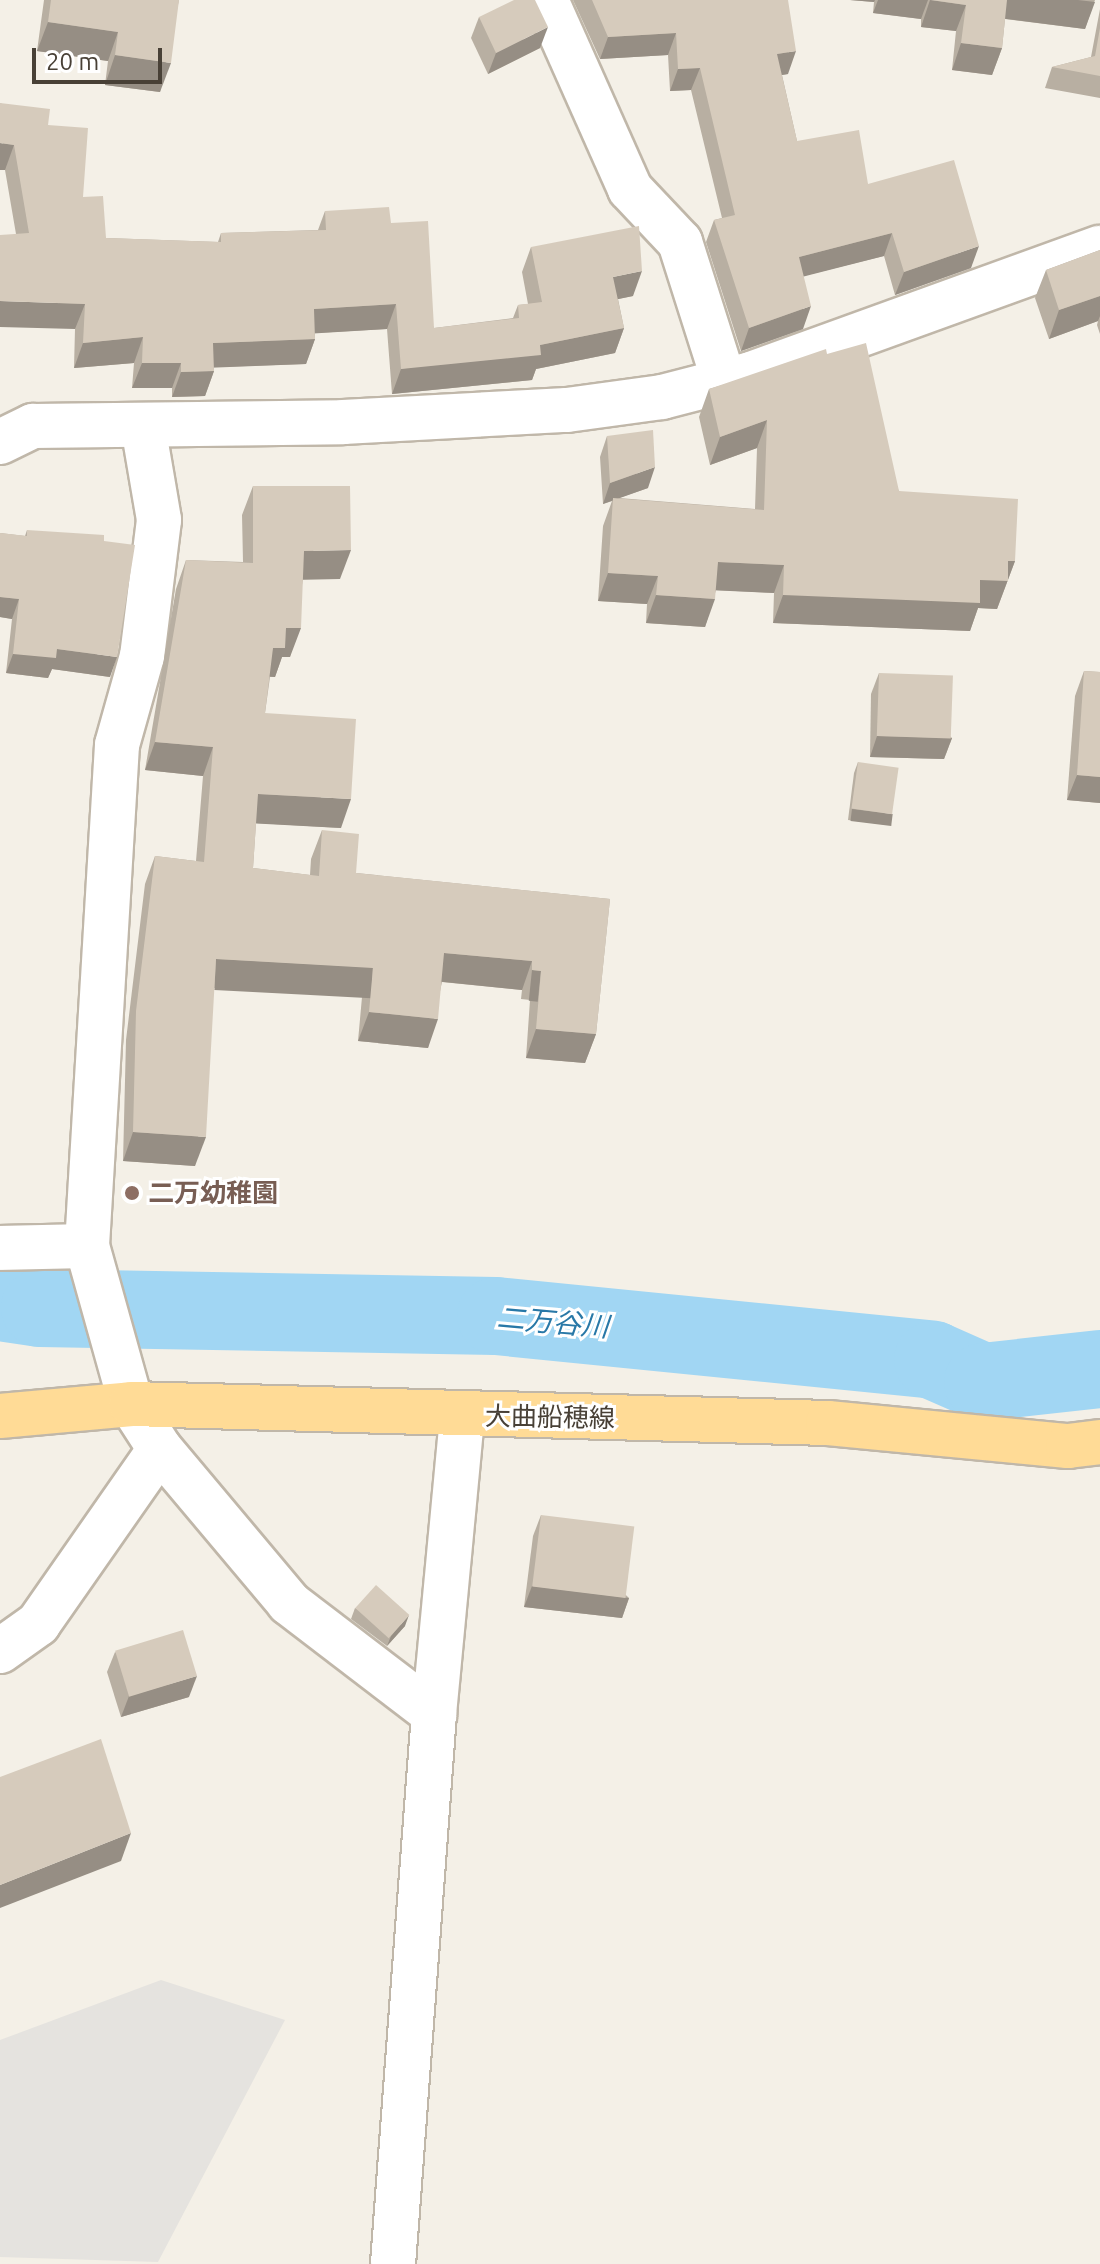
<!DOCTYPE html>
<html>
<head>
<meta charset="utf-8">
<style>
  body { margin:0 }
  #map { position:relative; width:1100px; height:2264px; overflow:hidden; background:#f4f0e7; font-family:Ubuntu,"Noto Sans JP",sans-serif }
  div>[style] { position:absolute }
  .parking>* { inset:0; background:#e5e3df }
  .river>* { height:78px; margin:-39px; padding:0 39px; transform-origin:39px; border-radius:39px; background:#a1d6f3 }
  .roads { filter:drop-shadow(2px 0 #c0b7a9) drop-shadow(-2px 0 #c0b7a9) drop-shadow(0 2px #c0b7a9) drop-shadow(0 -2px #c0b7a9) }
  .minor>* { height:44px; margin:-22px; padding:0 22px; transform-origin:22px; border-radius:22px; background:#fff }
  .major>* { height:44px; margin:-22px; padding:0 22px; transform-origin:22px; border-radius:22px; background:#ffdb96 }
  .wall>* { inset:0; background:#b8afa2 }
  .shaded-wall>* { inset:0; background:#968e84; transform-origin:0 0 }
  .building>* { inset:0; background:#d6cbbc; transform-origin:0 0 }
  .dots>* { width:22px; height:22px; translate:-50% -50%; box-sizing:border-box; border:4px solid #fff; border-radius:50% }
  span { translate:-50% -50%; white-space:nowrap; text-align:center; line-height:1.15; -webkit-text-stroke:6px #fff; paint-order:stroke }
  .education-label { font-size:26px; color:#785e54; font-weight:700 }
  .left { translate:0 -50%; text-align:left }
  .street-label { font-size:26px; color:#484036 }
  .water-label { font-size:28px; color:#2878a7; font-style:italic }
  .scale { position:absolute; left:32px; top:48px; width:130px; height:36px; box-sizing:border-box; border:4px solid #484036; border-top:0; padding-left:10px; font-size:24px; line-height:28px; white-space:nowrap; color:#484036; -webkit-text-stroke:6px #fff; paint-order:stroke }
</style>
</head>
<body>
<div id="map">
  <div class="parking">
    <div style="clip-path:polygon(161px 1980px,285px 2020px,158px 2262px,0 2257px,0 2040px)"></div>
  </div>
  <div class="river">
    <div style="left:0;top:1302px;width:40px;rotate:8.5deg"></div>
    <div style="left:40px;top:1308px;width:456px;rotate:1deg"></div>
    <div style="left:496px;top:1316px;width:439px;rotate:5.7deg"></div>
    <div style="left:933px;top:1360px;width:55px;rotate:23.7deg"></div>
    <div style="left:983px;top:1382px;width:118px;rotate:-6.3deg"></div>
  </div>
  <div class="roads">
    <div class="minor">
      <div style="left:546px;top:0;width:207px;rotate:66deg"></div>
      <div style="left:630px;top:189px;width:73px;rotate:46.7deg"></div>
      <div style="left:680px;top:242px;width:146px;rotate:72.4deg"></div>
      <div style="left:143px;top:426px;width:95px;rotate:80.3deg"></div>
      <div style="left:159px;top:520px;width:137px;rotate:97.1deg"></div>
      <div style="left:142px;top:656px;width:92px;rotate:105.7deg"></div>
      <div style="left:117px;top:745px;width:502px;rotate:93.43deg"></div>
      <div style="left:87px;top:1246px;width:164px;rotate:74.4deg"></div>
      <div style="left:131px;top:1404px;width:54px;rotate:57.2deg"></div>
      <div style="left:160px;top:1449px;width:201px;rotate:50deg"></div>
      <div style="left:289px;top:1603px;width:183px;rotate:37.4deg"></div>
      <div style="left:0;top:442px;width:37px;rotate:-26deg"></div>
      <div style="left:33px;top:426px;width:310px;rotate:-0.7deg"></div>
      <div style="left:343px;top:422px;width:224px;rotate:-3.1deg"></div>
      <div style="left:567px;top:410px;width:96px;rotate:-7.8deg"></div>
      <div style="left:662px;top:397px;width:92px;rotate:-14.5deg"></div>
      <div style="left:751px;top:374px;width:371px;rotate:-19.9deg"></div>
      <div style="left:0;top:1248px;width:87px;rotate:-1.3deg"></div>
      <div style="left:0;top:1651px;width:47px;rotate:-35.4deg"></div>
      <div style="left:38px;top:1624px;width:213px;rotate:-55.1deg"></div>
      <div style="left:393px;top:2264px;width:552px;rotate:-85.74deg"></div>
      <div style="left:434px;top:1714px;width:299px;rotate:-84.6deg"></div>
    </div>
    <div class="major">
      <div style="left:0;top:1416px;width:132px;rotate:-5.2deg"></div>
      <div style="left:131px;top:1404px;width:697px;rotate:1.56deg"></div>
      <div style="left:828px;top:1423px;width:241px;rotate:5.5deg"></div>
      <div style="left:1068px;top:1446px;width:32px;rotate:-7deg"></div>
    </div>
  </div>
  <div class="wall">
    <div style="clip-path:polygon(44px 0,179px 0,160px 92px,105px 85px,108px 61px,37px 51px)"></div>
    <div style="clip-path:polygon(573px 0,788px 0,788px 74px,782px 75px,797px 141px,868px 184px,971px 268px,895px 295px,884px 256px,803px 276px,803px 329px,741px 351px,706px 242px,714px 220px,722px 218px,691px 90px,670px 91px,668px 55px,600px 59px)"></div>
    <div style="clip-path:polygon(850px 0,1095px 0,1085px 29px,1005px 19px,1002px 48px,992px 75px,952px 70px,956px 31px,921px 27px,921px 19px,873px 13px,874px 2px)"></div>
    <div style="clip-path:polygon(1100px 9px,1100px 98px,1045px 88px,1052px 67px,1091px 57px)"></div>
    <div style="clip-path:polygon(479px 17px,540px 48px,488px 74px,471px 38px)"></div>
    <div style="clip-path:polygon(0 103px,48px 125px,83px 197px,106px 238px,218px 242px,221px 233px,318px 230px,325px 211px,391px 223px,434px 328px,513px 318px,518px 305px,528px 304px,522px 272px,531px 247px,633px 296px,618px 299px,624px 328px,615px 353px,536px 369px,532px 380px,392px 394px,387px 329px,315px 333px,315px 339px,306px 364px,214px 367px,214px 371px,205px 396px,172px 397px,172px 388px,132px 388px,134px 363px,74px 368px,75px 329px,16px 234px,5px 170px)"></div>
    <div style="clip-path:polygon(1100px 250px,1100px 334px,1097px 325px,1098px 321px,1049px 339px,1035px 298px,1046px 270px)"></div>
    <div style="clip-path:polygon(827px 354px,899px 491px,1015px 561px,997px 609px,978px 608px,970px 631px,773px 623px,774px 593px,716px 590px,705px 627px,646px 623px,647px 604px,598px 601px,603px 526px,612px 501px,603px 504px,600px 457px,607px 436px,648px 488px,619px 498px,755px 509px,757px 448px,710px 465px,699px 417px,709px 389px)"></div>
    <div style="clip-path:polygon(253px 486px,340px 579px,303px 579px,290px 657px,282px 657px,275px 677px,270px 677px,265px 713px,341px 828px,256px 823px,253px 868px,310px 875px,311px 859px,322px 830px,356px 873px,610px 899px,596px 1034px,585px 1063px,526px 1058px,530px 1000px,521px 999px,522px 990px,442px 982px,428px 1048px,358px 1041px,362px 997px,214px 988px,195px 1166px,123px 1161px,126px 1040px,145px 884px,155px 856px,196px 861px,203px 776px,145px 770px,176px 589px,186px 560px,243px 562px,242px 515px)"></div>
    <div style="clip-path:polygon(27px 530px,110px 677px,52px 669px,48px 678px,6px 673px,12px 619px,0 617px,0 533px,25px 536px)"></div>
    <div style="clip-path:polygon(1084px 671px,1100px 672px,1100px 803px,1067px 800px,1075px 696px)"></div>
    <div style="clip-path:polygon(879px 673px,952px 738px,944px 759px,870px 757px,871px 694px)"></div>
    <div style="clip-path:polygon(858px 762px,889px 825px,848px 820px,854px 773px)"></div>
    <div style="clip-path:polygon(541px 1515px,629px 1598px,622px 1618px,524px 1607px,533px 1536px)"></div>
    <div style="clip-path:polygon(355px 1608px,405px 1626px,387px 1646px,351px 1619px)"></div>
    <div style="clip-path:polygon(115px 1652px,189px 1697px,121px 1717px,107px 1672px)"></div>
  </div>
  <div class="shaded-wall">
    <div style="clip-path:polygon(850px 0,875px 0,874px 2px)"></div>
    <div style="clip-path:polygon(878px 0,928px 0,921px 19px,873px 13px)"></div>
    <div style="clip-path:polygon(930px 0,966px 5px,956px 31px,921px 27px)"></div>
    <div style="clip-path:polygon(1005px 0,1078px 0,1095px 2px,1085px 29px,999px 18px)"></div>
    <div style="clip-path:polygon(48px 22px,118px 32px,108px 61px,37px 51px)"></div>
    <div style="clip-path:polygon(548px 27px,540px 48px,488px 74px,496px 53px)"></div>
    <div style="clip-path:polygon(676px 33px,668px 55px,600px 59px,608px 37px)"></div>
    <div style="clip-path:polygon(961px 43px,1002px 48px,992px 75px,952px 70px)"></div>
    <div style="clip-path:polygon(796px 51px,788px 74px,769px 77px,777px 54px)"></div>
    <div style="clip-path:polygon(115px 55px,171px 63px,160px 92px,105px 85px)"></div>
    <div style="clip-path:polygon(700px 68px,691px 90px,670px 91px,678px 69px)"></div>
    <div style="clip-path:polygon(0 143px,14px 145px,5px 170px,0 170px)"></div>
    <div style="clip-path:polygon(892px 233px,884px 256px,790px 280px,799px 257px)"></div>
    <div style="clip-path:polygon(979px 246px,971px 268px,895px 295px,904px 272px)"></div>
    <div style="clip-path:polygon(642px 271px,633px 296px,604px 302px,613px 277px)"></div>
    <div style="clip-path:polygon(1100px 296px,1100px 316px,1098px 321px,1049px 339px,1059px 310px)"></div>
    <div style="clip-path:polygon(0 301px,85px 304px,75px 329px,0 327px)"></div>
    <div style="clip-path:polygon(396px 304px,387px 329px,305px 334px,314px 309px)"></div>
    <div style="clip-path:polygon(811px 306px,803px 329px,741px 351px,749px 328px)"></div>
    <div style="clip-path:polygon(624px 328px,615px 353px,536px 369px,532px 380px,392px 394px,401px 369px,540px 345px)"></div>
    <div style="clip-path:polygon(143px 337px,134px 363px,74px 368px,83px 343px)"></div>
    <div style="clip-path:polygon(315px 339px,306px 364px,204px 368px,213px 343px)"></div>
    <div style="clip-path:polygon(142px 363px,181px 363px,172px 388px,132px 388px)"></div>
    <div style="clip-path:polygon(214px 371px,205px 396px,172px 397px,181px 372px)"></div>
    <div style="clip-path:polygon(767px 420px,757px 448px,710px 465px,720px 437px)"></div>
    <div style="clip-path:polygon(655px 467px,648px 488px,603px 504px,610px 483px)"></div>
    <div style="clip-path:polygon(351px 550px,340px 579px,293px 580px,304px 551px)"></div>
    <div style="clip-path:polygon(1008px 561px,1015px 561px,997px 609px,978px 608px,970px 631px,773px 623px,783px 595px,980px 580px)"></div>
    <div style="clip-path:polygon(718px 562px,784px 565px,774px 593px,708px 590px)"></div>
    <div style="clip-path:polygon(608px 573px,658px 576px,647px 604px,598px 601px)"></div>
    <div style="clip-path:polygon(656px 595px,715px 599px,705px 627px,646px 623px)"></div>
    <div style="clip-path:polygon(0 597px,19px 599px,12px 619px,0 617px)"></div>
    <div style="clip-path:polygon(286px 628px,301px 628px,290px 657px,282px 657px,275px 677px,263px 676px,273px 648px)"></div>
    <div style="clip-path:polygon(57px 649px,117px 657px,110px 677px,52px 669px,48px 678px,6px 673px,13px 654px)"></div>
    <div style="clip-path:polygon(877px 736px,952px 738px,944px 759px,870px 757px)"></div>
    <div style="clip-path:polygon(155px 742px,213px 747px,203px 776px,145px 770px)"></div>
    <div style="clip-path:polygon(1077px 775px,1100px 777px,1100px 803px,1067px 800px)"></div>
    <div style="clip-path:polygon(258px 794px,351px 799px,341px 828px,247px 823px)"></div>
    <div style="left:852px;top:809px;width:41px;height:12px;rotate:7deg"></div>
    <div style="clip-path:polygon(444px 953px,532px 961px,522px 990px,434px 981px)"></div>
    <div style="left:216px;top:959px;width:157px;height:31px;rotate:3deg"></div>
    <div style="left:532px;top:970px;width:9px;height:31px;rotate:6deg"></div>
    <div style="clip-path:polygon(369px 1012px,438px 1019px,428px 1048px,358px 1041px)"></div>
    <div style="clip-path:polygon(536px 1029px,596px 1034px,585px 1063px,526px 1058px)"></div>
    <div style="clip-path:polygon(133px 1132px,206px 1137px,195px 1166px,123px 1161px)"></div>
    <div style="clip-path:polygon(532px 1586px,629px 1598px,622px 1618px,524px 1607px)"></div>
    <div style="clip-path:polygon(409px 1615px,405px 1626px,387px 1646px,391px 1636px)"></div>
    <div style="clip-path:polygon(197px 1676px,189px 1697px,121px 1717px,129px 1696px)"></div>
    <div style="clip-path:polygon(131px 1833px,121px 1861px,0 1908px,0 1885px)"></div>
  </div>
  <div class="building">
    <div style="clip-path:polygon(51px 0,179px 0,171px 63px,115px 55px,118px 32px,48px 22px)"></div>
    <div style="clip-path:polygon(514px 0,535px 0,548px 27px,496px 53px,479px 17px)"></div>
    <div style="clip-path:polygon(592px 0,788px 0,796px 51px,777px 54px,797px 141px,859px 130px,868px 184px,954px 160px,979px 246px,904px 272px,892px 233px,799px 257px,811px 306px,749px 328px,714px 220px,735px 215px,700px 68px,678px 69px,676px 33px,608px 37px)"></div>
    <div style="clip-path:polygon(931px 0,1007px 0,1002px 48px,961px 43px,966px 5px)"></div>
    <div style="clip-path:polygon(1100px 28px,1100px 76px,1052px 67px,1095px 56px)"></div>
    <div style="clip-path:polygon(0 103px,50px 109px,48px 125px,88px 128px,83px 197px,103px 196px,106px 238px,221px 242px,221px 233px,326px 230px,325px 211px,389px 207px,391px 223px,428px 221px,434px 328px,519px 318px,518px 305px,542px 302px,531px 247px,639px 226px,642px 271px,613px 277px,624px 328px,540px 345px,541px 355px,401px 369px,396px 304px,314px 309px,315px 339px,213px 343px,214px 371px,181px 372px,181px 363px,142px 363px,143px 337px,83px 343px,85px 304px,0 301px,0 235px,29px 233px,14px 145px,0 143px)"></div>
    <div style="clip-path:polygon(1100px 250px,1100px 296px,1059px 310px,1046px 270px)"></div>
    <div style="clip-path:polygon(866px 343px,899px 491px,1018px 499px,1015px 561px,1008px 561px,1008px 581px,980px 580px,980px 603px,783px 595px,784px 565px,718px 562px,715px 599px,656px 595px,658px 576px,608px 573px,613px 498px,764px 510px,767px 420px,720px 437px,709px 389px,826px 349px,827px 354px)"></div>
    <div style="clip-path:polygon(653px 430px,655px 467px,610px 483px,607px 436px)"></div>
    <div style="clip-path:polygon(253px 486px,350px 486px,351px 550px,304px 551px,301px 628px,286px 628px,285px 648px,273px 648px,265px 713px,356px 719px,351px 799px,258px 794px,253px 868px,319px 876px,322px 830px,359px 834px,356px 873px,610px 899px,596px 1034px,536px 1029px,541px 971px,532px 970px,532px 961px,444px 953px,438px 1019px,369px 1012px,373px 968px,216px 959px,206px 1137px,133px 1132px,136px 1011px,155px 856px,204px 862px,213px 747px,155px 742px,186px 560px,253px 563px)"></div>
    <div style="clip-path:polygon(27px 530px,104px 535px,104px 541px,135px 545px,117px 657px,57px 649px,56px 658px,13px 654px,19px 599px,0 597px,0 533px,27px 536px)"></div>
    <div style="clip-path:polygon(1084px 671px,1100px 672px,1100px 777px,1077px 775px)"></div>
    <div style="left:879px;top:673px;width:74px;height:63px;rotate:2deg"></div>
    <div style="left:858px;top:762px;width:41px;height:47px;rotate:8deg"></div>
    <div style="left:541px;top:1515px;width:94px;height:72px;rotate:7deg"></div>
    <div style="left:376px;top:1585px;width:45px;height:31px;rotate:42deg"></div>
    <div style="left:183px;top:1630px;width:48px;height:71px;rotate:73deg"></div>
    <div style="clip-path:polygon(101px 1739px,131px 1833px,0 1885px,0 1777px)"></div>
  </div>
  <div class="dots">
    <div style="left:132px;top:1193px;background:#8d6e63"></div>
  </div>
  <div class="education-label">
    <span class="left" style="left:148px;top:1193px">二万幼稚園</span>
  </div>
  <div class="street-label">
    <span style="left:550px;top:1417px;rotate:1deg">大曲船穂線</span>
  </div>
  <div class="water-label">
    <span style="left:553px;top:1322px;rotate:5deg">二万谷川</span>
  </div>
  <div class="scale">20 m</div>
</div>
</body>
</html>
